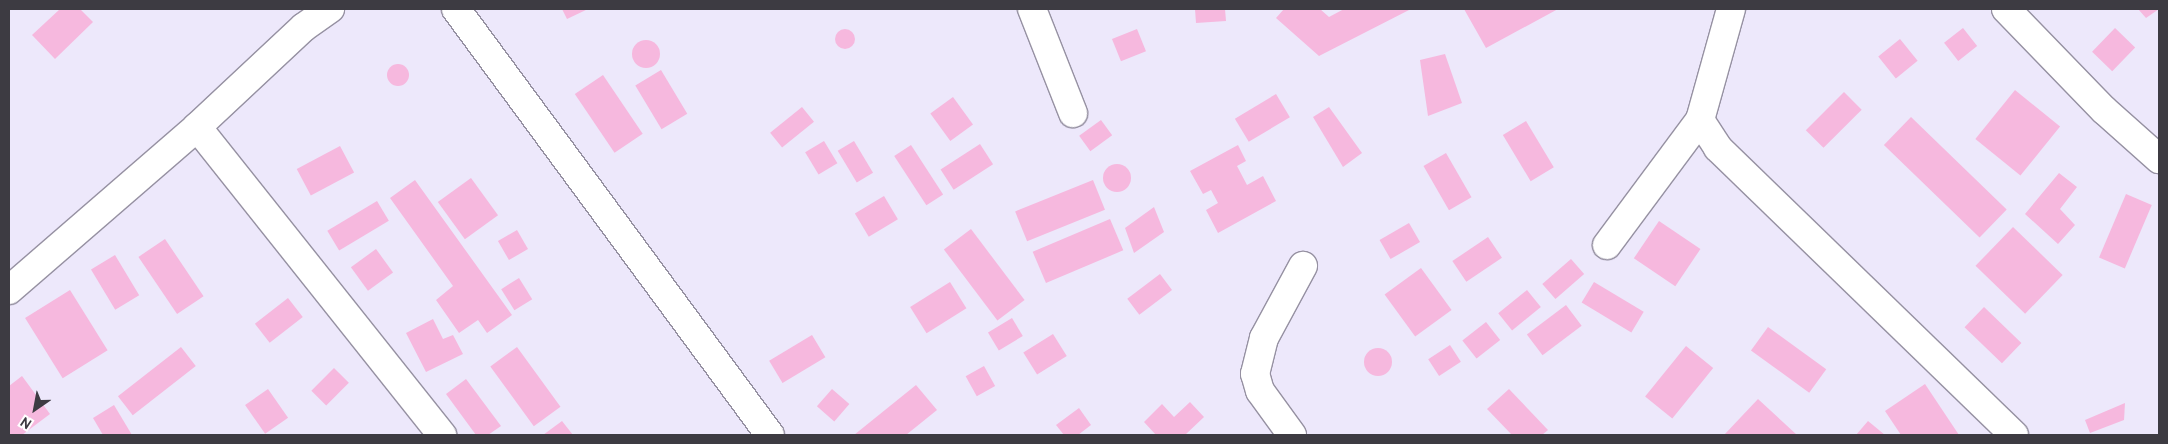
<!DOCTYPE html>
<html>
<head>
<meta charset="utf-8">
<style>
  body { margin:0 }
  #map { position:relative; width:2168px; height:444px; overflow:hidden; background:#ede8fb; font-family:Overpass,sans-serif }
  div>[style] { position:absolute }
  .building>* { inset:0; background:#f6b8de; transform-origin:0 0 }
  .round { border-radius:50% }
  .roads { filter:drop-shadow(1px 0 #9691a2) drop-shadow(-1px 0 #9691a2) drop-shadow(0 1px #9691a2) drop-shadow(0 -1px #9691a2) }
  .minor>* { height:28px; margin:-14px; padding:0 14px; transform-origin:14px; border-radius:14px; background:#fff }
  span { translate:-50% -50%; white-space:nowrap; text-align:center; line-height:1.15; -webkit-text-stroke:4px #fff; paint-order:stroke }
  .frame { position:absolute; inset:0; border:10px solid #3d3b42; pointer-events:none }
  .north { position:absolute; left:10px; top:384px; width:50px; height:50px; -webkit-text-stroke:4px #fff; paint-order:stroke; rotate:213deg; font-size:14px; font-weight:700; line-height:20px; text-align:center; color:#3d3b42 }
  .north::after { content:''; display:block; margin:auto; width:18px; height:22px; background:#3d3b42; clip-path:polygon(50% 0,100% 100%,50% 72%,0 100%) }
</style>
</head>
<body>
<div id="map">
  <div class="building">
    <div style="clip-path:polygon(60px 9px,80px 9px,93px 22px,55px 59px,32px 35px)"></div>
    <div style="clip-path:polygon(562px 9px,588px 9px,567px 19px)"></div>
    <div style="clip-path:polygon(1195px 9px,1225px 9px,1226px 21px,1196px 23px)"></div>
    <div style="clip-path:polygon(1284px 9px,1320px 9px,1329px 17px,1344px 9px,1411px 9px,1319px 56px,1276px 18px)"></div>
    <div style="clip-path:polygon(1464px 9px,1558px 9px,1486px 48px)"></div>
    <div style="clip-path:polygon(2138px 9px,2159px 9px,2146px 18px)"></div>
    <div style="left:1963px;top:28px;width:23px;height:24px;rotate:52deg"></div>
    <div style="left:2115px;top:28px;width:28px;height:33px;rotate:44deg"></div>
    <div class="round" style="left:835px;top:29px;width:20px;height:20px"></div>
    <div style="left:1137px;top:29px;width:24px;height:27px;rotate:68deg"></div>
    <div style="left:1900px;top:39px;width:28px;height:28px;rotate:51deg"></div>
    <div class="round" style="left:632px;top:40px;width:28px;height:28px"></div>
    <div style="clip-path:polygon(1445px 54px,1462px 103px,1428px 116px,1420px 60px)"></div>
    <div class="round" style="left:387px;top:64px;width:22px;height:22px"></div>
    <div style="left:661px;top:70px;width:51px;height:30px;rotate:59deg"></div>
    <div style="left:603px;top:75px;width:71px;height:34px;rotate:56deg"></div>
    <div style="left:2015px;top:90px;width:58px;height:63px;rotate:39deg"></div>
    <div style="left:1844px;top:92px;width:25px;height:54px;rotate:45deg"></div>
    <div style="left:1276px;top:94px;width:27px;height:48px;rotate:59deg"></div>
    <div style="left:953px;top:97px;width:34px;height:28px;rotate:54deg"></div>
    <div style="left:802px;top:107px;width:19px;height:41px;rotate:51deg"></div>
    <div style="clip-path:polygon(1329px 107px,1362px 153px,1343px 167px,1313px 117px)"></div>
    <div style="left:1911px;top:117px;width:133px;height:39px;rotate:44deg"></div>
    <div style="left:1101px;top:120px;width:19px;height:27px;rotate:54deg"></div>
    <div style="left:1526px;top:121px;width:54px;height:27px;rotate:59deg"></div>
    <div style="left:824px;top:141px;width:26px;height:22px;rotate:59deg"></div>
    <div style="left:854px;top:141px;width:37px;height:19px;rotate:59deg"></div>
    <div style="left:980px;top:144px;width:24px;height:47px;rotate:57deg"></div>
    <div style="left:911px;top:145px;width:59px;height:20px;rotate:57deg"></div>
    <div style="clip-path:polygon(1238px 145px,1246px 161px,1237px 166px,1247px 185px,1263px 176px,1276px 201px,1218px 233px,1206px 210px,1218px 203px,1211px 190px,1203px 194px,1190px 171px)"></div>
    <div style="left:340px;top:146px;width:30px;height:49px;rotate:62deg"></div>
    <div style="left:1446px;top:153px;width:51px;height:26px;rotate:60deg"></div>
    <div class="round" style="left:1103px;top:164px;width:28px;height:28px"></div>
    <div style="clip-path:polygon(2059px 173px,2077px 187px,2060px 209px,2075px 225px,2058px 244px,2025px 214px)"></div>
    <div style="left:471px;top:178px;width:46px;height:41px;rotate:54deg"></div>
    <div style="clip-path:polygon(415px 180px,512px 315px,487px 333px,478px 320px,459px 333px,436px 300px,453px 286px,390px 198px)"></div>
    <div style="left:1093px;top:180px;width:32px;height:84px;rotate:68deg"></div>
    <div style="left:2126px;top:194px;width:28px;height:69px;rotate:23deg"></div>
    <div style="left:884px;top:196px;width:27px;height:34px;rotate:59deg"></div>
    <div style="left:377px;top:201px;width:23px;height:58px;rotate:59deg"></div>
    <div style="clip-path:polygon(1154px 207px,1164px 232px,1134px 253px,1125px 228px)"></div>
    <div style="left:1110px;top:219px;width:34px;height:84px;rotate:67deg"></div>
    <div style="left:1659px;top:221px;width:50px;height:45px;rotate:34deg"></div>
    <div style="left:1409px;top:223px;width:22px;height:34px;rotate:60deg"></div>
    <div style="left:2013px;top:227px;width:69px;height:54px;rotate:44deg"></div>
    <div style="left:971px;top:229px;width:89px;height:34px;rotate:53deg"></div>
    <div style="left:517px;top:230px;width:22px;height:22px;rotate:60deg"></div>
    <div style="left:1488px;top:237px;width:25px;height:43px;rotate:56deg"></div>
    <div style="left:165px;top:239px;width:69px;height:32px;rotate:56deg"></div>
    <div style="left:376px;top:249px;width:29px;height:31px;rotate:54deg"></div>
    <div style="left:115px;top:255px;width:47px;height:28px;rotate:59deg"></div>
    <div style="left:1571px;top:259px;width:20px;height:38px;rotate:49deg"></div>
    <div style="left:1421px;top:268px;width:52px;height:45px;rotate:54deg"></div>
    <div style="left:1160px;top:274px;width:20px;height:41px;rotate:53deg"></div>
    <div style="left:519px;top:278px;width:25px;height:21px;rotate:58deg"></div>
    <div style="left:950px;top:282px;width:31px;height:47px;rotate:58deg"></div>
    <div style="left:1594px;top:282px;width:58px;height:24px;rotate:31deg"></div>
    <div style="left:70px;top:290px;width:71px;height:53px;rotate:58deg"></div>
    <div style="left:1527px;top:290px;width:22px;height:37px;rotate:51deg"></div>
    <div style="left:288px;top:298px;width:24px;height:42px;rotate:52deg"></div>
    <div style="left:1566px;top:305px;width:26px;height:49px;rotate:53deg"></div>
    <div style="left:1984px;top:307px;width:52px;height:28px;rotate:44deg"></div>
    <div style="left:1012px;top:318px;width:21px;height:28px;rotate:59deg"></div>
    <div style="clip-path:polygon(433px 319px,443px 339px,453px 335px,463px 354px,426px 372px,406px 333px)"></div>
    <div style="left:1486px;top:322px;width:23px;height:30px;rotate:52deg"></div>
    <div style="left:1768px;top:327px;width:72px;height:29px;rotate:36deg"></div>
    <div style="left:1053px;top:334px;width:26px;height:35px;rotate:58deg"></div>
    <div style="left:812px;top:335px;width:26px;height:50px;rotate:59deg"></div>
    <div style="left:1450px;top:345px;width:20px;height:26px;rotate:57deg"></div>
    <div style="left:1686px;top:346px;width:35px;height:65px;rotate:39deg"></div>
    <div style="left:181px;top:347px;width:24px;height:80px;rotate:52deg"></div>
    <div style="left:517px;top:347px;width:74px;height:33px;rotate:54deg"></div>
    <div class="round" style="left:1364px;top:348px;width:28px;height:28px"></div>
    <div style="left:984px;top:366px;width:23px;height:21px;rotate:61deg"></div>
    <div style="left:334px;top:368px;width:21px;height:32px;rotate:45deg"></div>
    <div style="clip-path:polygon(22px 376px,50px 414px,22px 435px,9px 435px,9px 386px)"></div>
    <div style="clip-path:polygon(466px 379px,501px 426px,488px 435px,476px 435px,446px 394px)"></div>
    <div style="clip-path:polygon(1925px 384px,1959px 435px,1901px 435px,1885px 411px)"></div>
    <div style="clip-path:polygon(916px 385px,937px 410px,906px 435px,854px 435px)"></div>
    <div style="left:268px;top:389px;width:35px;height:28px;rotate:55deg"></div>
    <div style="left:832px;top:389px;width:23px;height:23px;rotate:41deg"></div>
    <div style="clip-path:polygon(1509px 389px,1548px 430px,1542px 435px,1512px 435px,1487px 409px)"></div>
    <div style="clip-path:polygon(1758px 399px,1797px 435px,1724px 435px)"></div>
    <div style="clip-path:polygon(1190px 402px,1204px 417px,1185px 435px,1156px 435px,1144px 422px,1162px 404px,1174px 417px)"></div>
    <div style="clip-path:polygon(2125px 403px,2124px 420px,2090px 433px,2085px 420px)"></div>
    <div style="clip-path:polygon(114px 405px,132px 435px,103px 435px,93px 418px)"></div>
    <div style="clip-path:polygon(1079px 408px,1091px 425px,1078px 435px,1064px 435px,1056px 425px)"></div>
    <div style="clip-path:polygon(562px 421px,573px 435px,543px 435px)"></div>
    <div style="clip-path:polygon(1868px 421px,1885px 435px,1856px 435px)"></div>
  </div>
  <div class="roads">
    <div class="minor">
      <div style="left:456px;top:9px;width:529px;rotate:53.61deg"></div>
      <div style="left:1032px;top:9px;width:112px;rotate:68.5deg"></div>
      <div style="left:2006px;top:9px;width:141px;rotate:45.9deg"></div>
      <div style="left:2104px;top:110px;width:74px;rotate:41.7deg"></div>
      <div style="left:1700px;top:120px;width:33px;rotate:57deg"></div>
      <div style="left:1718px;top:148px;width:412px;rotate:44.1deg"></div>
      <div style="left:197px;top:127px;width:394px;rotate:51.5deg"></div>
      <div style="left:1607px;top:245px;width:156px;rotate:-53.4deg"></div>
      <div style="left:1700px;top:120px;width:115px;rotate:-74.4deg"></div>
      <div style="left:9px;top:290px;width:249px;rotate:-40.9deg"></div>
      <div style="left:197px;top:127px;width:146px;rotate:-43.1deg"></div>
      <div style="left:304px;top:27px;width:32px;rotate:-35deg"></div>
      <div style="left:1292px;top:435px;width:54px;rotate:-126deg"></div>
      <div style="left:1260px;top:391px;width:18px;rotate:-106deg"></div>
      <div style="left:1255px;top:374px;width:37px;rotate:-76deg"></div>
      <div style="left:1264px;top:338px;width:82px;rotate:-61.6deg"></div>
    </div>
  </div>
  <div class="frame"></div>
  <div class="north">N</div>
</div>
</body>
</html>
